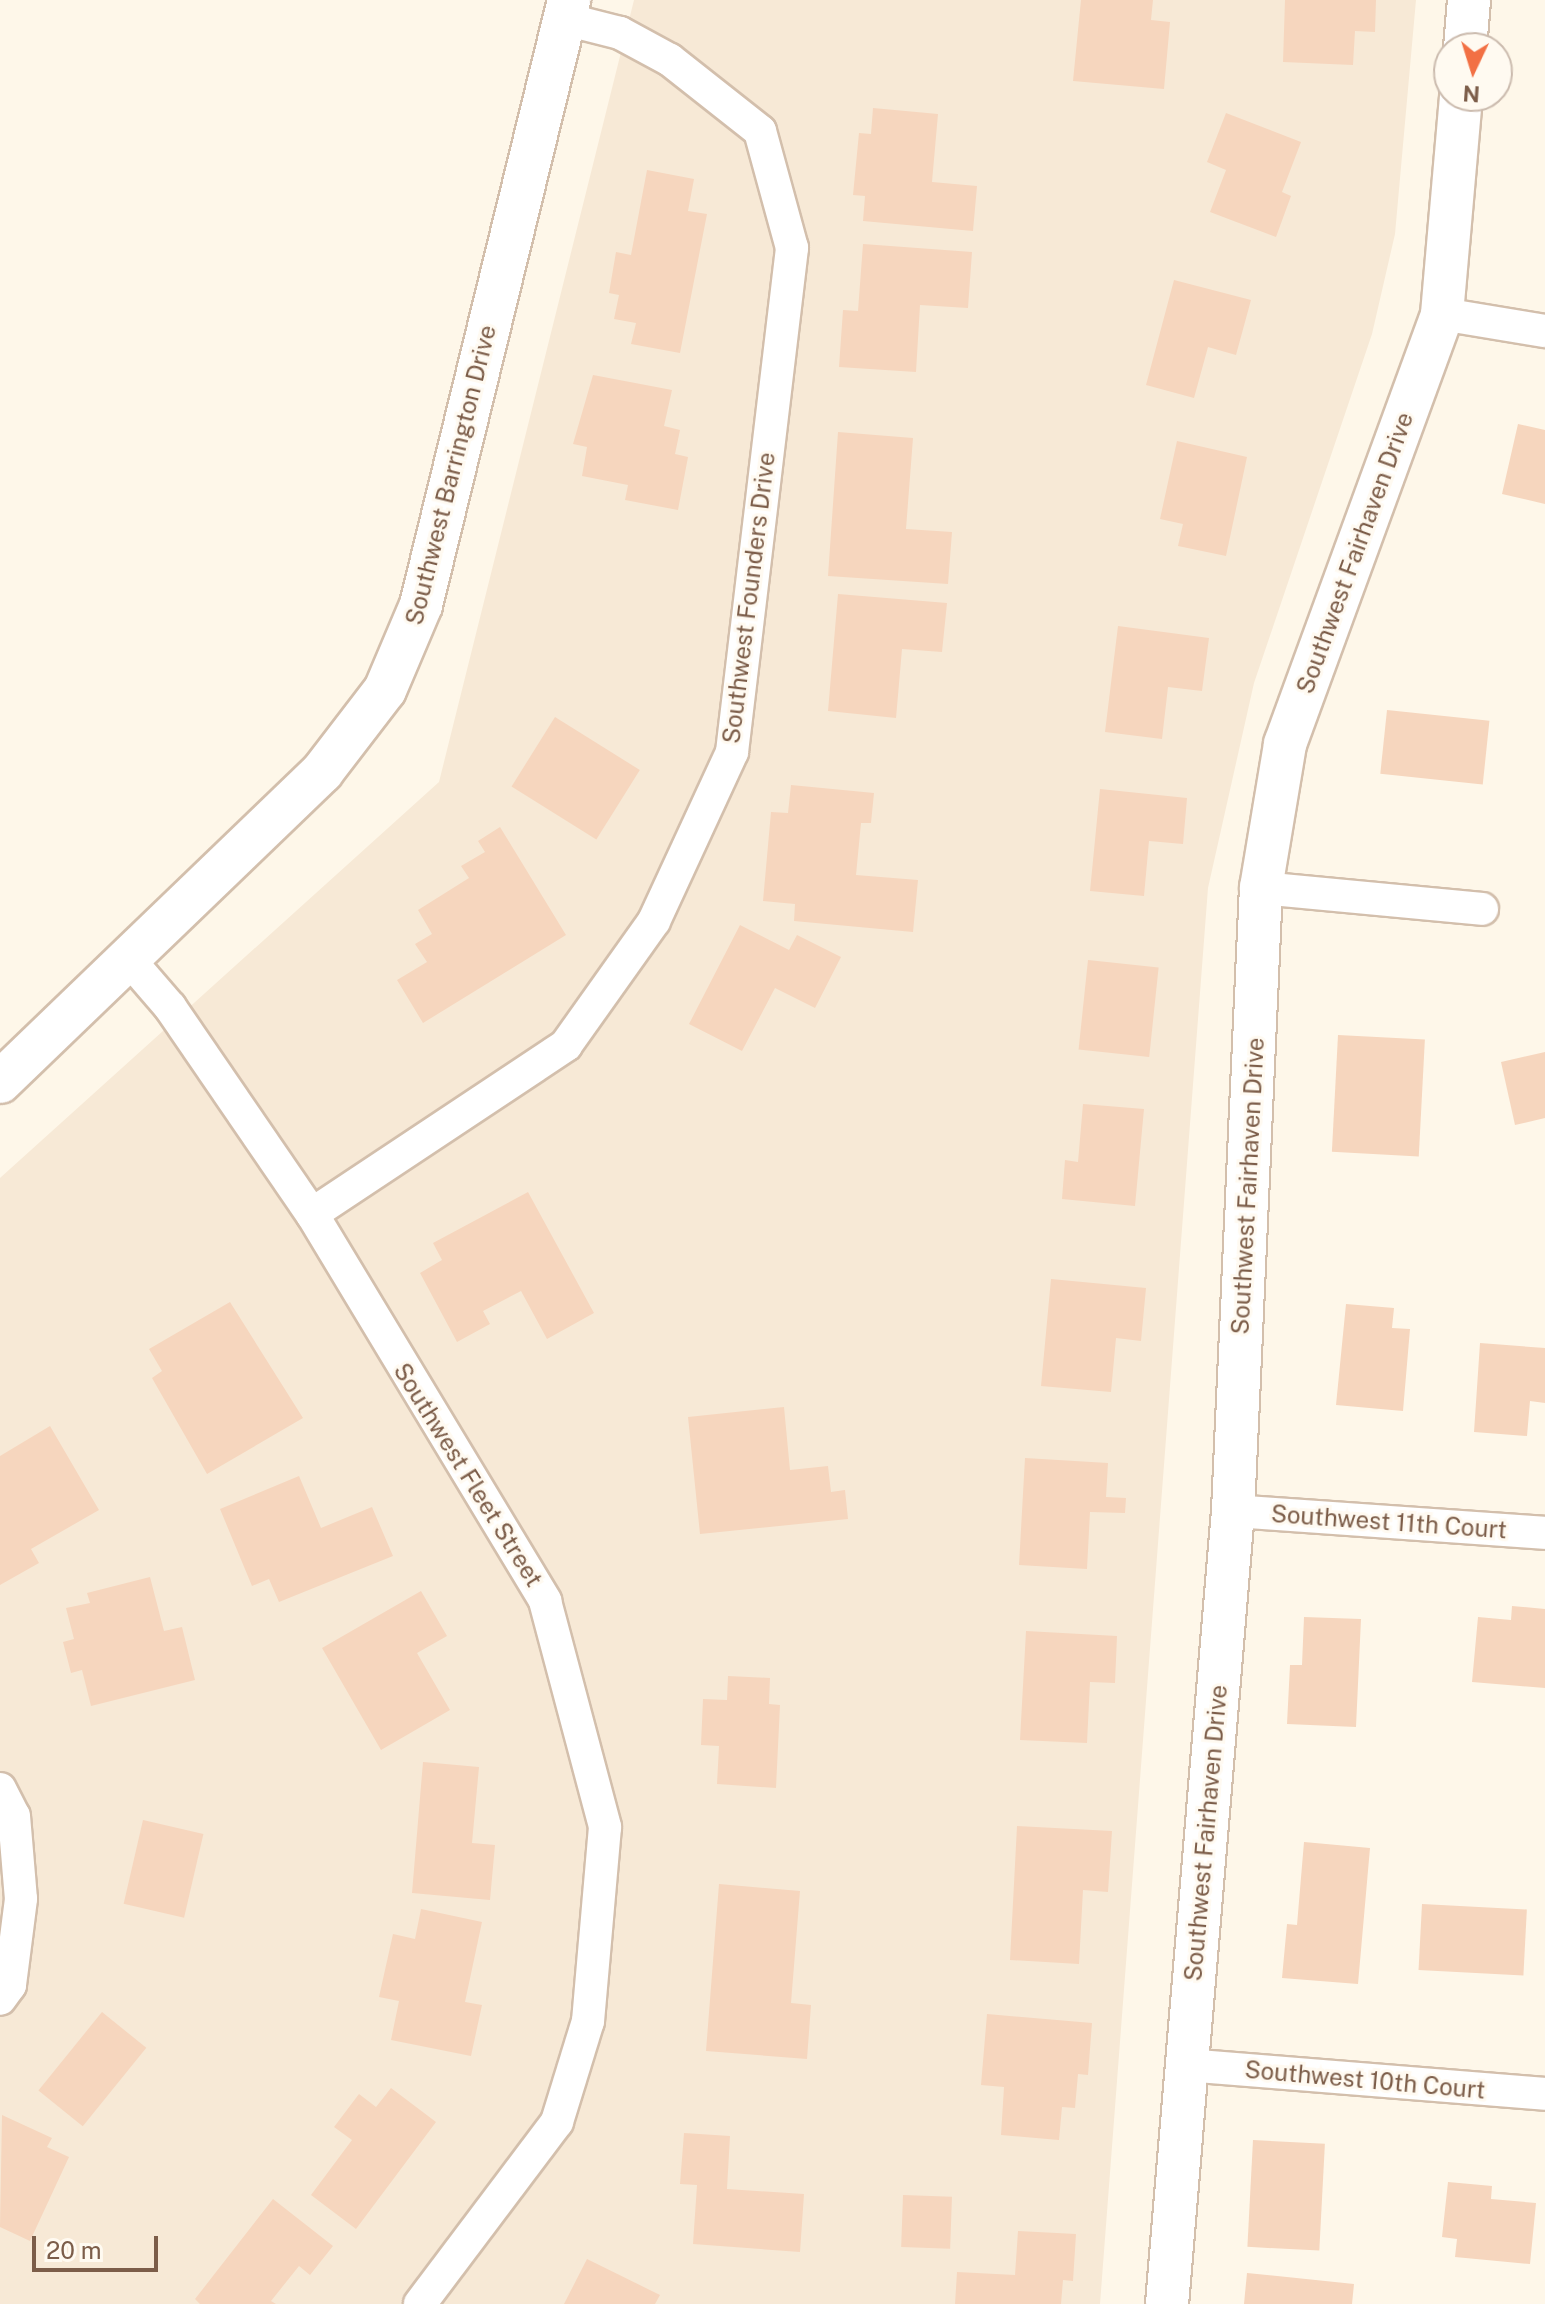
<!DOCTYPE html>
<html>
<head>
<meta charset="utf-8">
<style>
  body { margin:0 }
  #map { position:relative; width:1545px; height:2304px; overflow:hidden; background:#fef7e9; font-family:"Public Sans",sans-serif }
  div>[style] { position:absolute }
  .residential>* { inset:0; background:#f7e9d6 }
  .building>* { inset:0; background:#f6d6be; transform-origin:0 0 }
  .roads { filter:drop-shadow(2px 0 #d3bfac) drop-shadow(-2px 0 #d3bfac) drop-shadow(0 2px #d3bfac) drop-shadow(0 -2px #d3bfac) }
  .minor>* { height:32px; margin:-16px; padding:0 16px; transform-origin:16px; border-radius:16px; background:#fff }
  .tertiary>* { height:42px; margin:-21px; padding:0 21px; transform-origin:21px; border-radius:21px; background:#fff }
  span { translate:-50% -50%; white-space:nowrap; text-align:center; line-height:1.15; -webkit-text-stroke:6px #fffaf1; paint-order:stroke }
  .street-label { font-size:24px; color:#7c5d49 }
  .north { position:absolute; left:1433px; top:32px; width:80px; height:80px; box-sizing:border-box; background:#fffaf1; border:2px solid #cbbbae; border-radius:50%; rotate:184deg; font-size:22px; font-weight:700; line-height:32px; text-align:center; color:#7c5d49 }
  .north::after { content:''; display:block; margin:auto; width:28px; height:36px; background:#f27044; clip-path:polygon(50% 0,100% 100%,50% 72%,0 100%) }
  .scale { position:absolute; left:32px; top:2236px; width:126px; height:36px; box-sizing:border-box; border:4px solid #7c5d49; border-top:0; padding-left:10px; font-size:24px; line-height:28px; white-space:nowrap; color:#7c5d49; -webkit-text-stroke:6px #fffaf1; paint-order:stroke }
</style>
</head>
<body>
<div id="map">
  <div class="residential">
    <div style="clip-path:polygon(634px 0,1416px 0,1395px 234px,1372px 334px,1254px 683px,1208px 888px,1100px 2304px,0 2304px,0 1178px,439px 782px)"></div>
  </div>
  <div class="building">
    <div style="clip-path:polygon(1081px 0,1153px 0,1151px 20px,1170px 22px,1164px 89px,1073px 81px)"></div>
    <div style="clip-path:polygon(1285px 0,1376px 0,1375px 32px,1355px 31px,1353px 65px,1283px 62px)"></div>
    <div style="clip-path:polygon(873px 108px,938px 114px,932px 182px,977px 186px,973px 231px,863px 221px,865px 196px,853px 195px,859px 133px,871px 134px)"></div>
    <div style="clip-path:polygon(1226px 113px,1301px 142px,1282px 192px,1291px 196px,1276px 237px,1210px 212px,1226px 170px,1207px 162px)"></div>
    <div style="clip-path:polygon(647px 170px,694px 179px,688px 211px,707px 214px,680px 353px,631px 344px,636px 323px,614px 319px,619px 295px,609px 293px,616px 252px,631px 255px)"></div>
    <div style="clip-path:polygon(863px 244px,972px 252px,968px 308px,920px 305px,916px 372px,839px 367px,843px 310px,858px 311px)"></div>
    <div style="clip-path:polygon(1174px 280px,1251px 300px,1236px 355px,1208px 347px,1194px 398px,1146px 385px)"></div>
    <div style="clip-path:polygon(593px 375px,672px 390px,664px 426px,680px 430px,675px 454px,688px 457px,678px 510px,625px 500px,628px 485px,582px 476px,587px 447px,573px 444px)"></div>
    <div style="clip-path:polygon(1518px 424px,1545px 430px,1545px 504px,1502px 494px)"></div>
    <div style="clip-path:polygon(838px 432px,913px 438px,906px 529px,952px 532px,948px 584px,828px 576px)"></div>
    <div style="clip-path:polygon(1177px 441px,1247px 457px,1226px 556px,1178px 546px,1183px 524px,1160px 519px)"></div>
    <div style="clip-path:polygon(838px 594px,947px 603px,942px 652px,902px 649px,896px 718px,828px 711px)"></div>
    <div style="clip-path:polygon(1118px 626px,1209px 638px,1202px 691px,1168px 687px,1162px 739px,1105px 732px)"></div>
    <div style="left:1387px;top:710px;width:103px;height:64px;rotate:6deg"></div>
    <div style="left:555px;top:717px;width:100px;height:82px;rotate:32deg"></div>
    <div style="clip-path:polygon(791px 785px,874px 793px,871px 823px,861px 823px,856px 875px,918px 880px,913px 932px,794px 921px,795px 904px,763px 901px,771px 812px,788px 813px)"></div>
    <div style="clip-path:polygon(1100px 789px,1187px 798px,1183px 844px,1149px 841px,1144px 896px,1090px 891px)"></div>
    <div style="clip-path:polygon(500px 827px,566px 935px,423px 1023px,397px 980px,427px 962px,415px 944px,432px 934px,418px 910px,469px 878px,461px 866px,485px 852px,478px 841px)"></div>
    <div style="clip-path:polygon(740px 925px,789px 950px,797px 935px,841px 957px,815px 1008px,775px 988px,742px 1051px,689px 1024px)"></div>
    <div style="left:1088px;top:960px;width:71px;height:90px;rotate:6deg"></div>
    <div style="left:1338px;top:1035px;width:87px;height:117px;rotate:3deg"></div>
    <div style="clip-path:polygon(1545px 1052px,1545px 1118px,1515px 1125px,1501px 1062px)"></div>
    <div style="clip-path:polygon(1083px 1104px,1144px 1109px,1135px 1206px,1062px 1199px,1065px 1160px,1078px 1162px)"></div>
    <div style="clip-path:polygon(528px 1192px,594px 1313px,547px 1339px,521px 1291px,483px 1311px,490px 1324px,457px 1342px,420px 1273px,442px 1260px,433px 1243px)"></div>
    <div style="clip-path:polygon(1051px 1279px,1146px 1288px,1141px 1341px,1116px 1338px,1111px 1392px,1041px 1386px)"></div>
    <div style="clip-path:polygon(230px 1302px,303px 1418px,207px 1474px,152px 1378px,162px 1371px,149px 1349px)"></div>
    <div style="clip-path:polygon(1346px 1304px,1394px 1308px,1392px 1328px,1410px 1329px,1403px 1411px,1336px 1405px)"></div>
    <div style="clip-path:polygon(1480px 1343px,1545px 1348px,1545px 1403px,1530px 1401px,1527px 1436px,1474px 1432px)"></div>
    <div style="clip-path:polygon(784px 1407px,790px 1470px,828px 1466px,831px 1492px,845px 1490px,848px 1519px,700px 1534px,688px 1417px)"></div>
    <div style="clip-path:polygon(50px 1426px,99px 1510px,31px 1549px,39px 1563px,0 1585px,0 1456px)"></div>
    <div style="clip-path:polygon(1025px 1458px,1108px 1463px,1106px 1497px,1126px 1498px,1125px 1513px,1090px 1512px,1087px 1569px,1019px 1565px)"></div>
    <div style="clip-path:polygon(299px 1476px,321px 1528px,372px 1507px,393px 1556px,279px 1602px,269px 1579px,252px 1586px,220px 1509px)"></div>
    <div style="clip-path:polygon(150px 1577px,164px 1631px,182px 1627px,195px 1680px,91px 1706px,82px 1670px,71px 1673px,63px 1642px,74px 1639px,66px 1608px,90px 1603px,87px 1593px)"></div>
    <div style="clip-path:polygon(421px 1591px,447px 1636px,417px 1653px,450px 1710px,381px 1750px,322px 1648px)"></div>
    <div style="clip-path:polygon(1512px 1606px,1545px 1609px,1545px 1688px,1472px 1682px,1478px 1617px,1511px 1620px)"></div>
    <div style="clip-path:polygon(1304px 1617px,1361px 1619px,1356px 1727px,1287px 1724px,1290px 1665px,1302px 1665px)"></div>
    <div style="clip-path:polygon(1026px 1631px,1117px 1636px,1115px 1683px,1090px 1682px,1087px 1743px,1020px 1740px)"></div>
    <div style="clip-path:polygon(728px 1676px,770px 1678px,769px 1704px,780px 1705px,776px 1788px,717px 1784px,719px 1746px,701px 1745px,703px 1699px,727px 1700px)"></div>
    <div style="clip-path:polygon(423px 1762px,479px 1767px,472px 1843px,495px 1845px,490px 1900px,412px 1893px)"></div>
    <div style="left:143px;top:1820px;width:62px;height:86px;rotate:13deg"></div>
    <div style="clip-path:polygon(1017px 1826px,1112px 1831px,1108px 1892px,1083px 1890px,1079px 1964px,1010px 1960px)"></div>
    <div style="clip-path:polygon(1304px 1842px,1370px 1848px,1358px 1984px,1282px 1978px,1287px 1924px,1297px 1925px)"></div>
    <div style="clip-path:polygon(719px 1884px,800px 1891px,791px 2003px,811px 2005px,807px 2059px,706px 2051px)"></div>
    <div style="left:1422px;top:1904px;width:105px;height:66px;rotate:3deg"></div>
    <div style="clip-path:polygon(421px 1909px,482px 1922px,465px 2002px,482px 2005px,471px 2056px,391px 2040px,399px 2001px,379px 1997px,393px 1934px,415px 1939px)"></div>
    <div style="left:102px;top:2012px;width:57px;height:101px;rotate:39deg"></div>
    <div style="clip-path:polygon(987px 2014px,1092px 2023px,1088px 2075px,1078px 2074px,1075px 2108px,1062px 2107px,1059px 2140px,1001px 2135px,1004px 2087px,981px 2085px)"></div>
    <div style="clip-path:polygon(391px 2088px,436px 2122px,356px 2229px,311px 2195px,352px 2140px,334px 2127px,359px 2094px,376px 2107px)"></div>
    <div style="clip-path:polygon(2px 2115px,52px 2138px,47px 2147px,69px 2157px,30px 2241px,0 2227px)"></div>
    <div style="clip-path:polygon(684px 2133px,730px 2136px,727px 2189px,804px 2194px,800px 2252px,693px 2244px,697px 2185px,680px 2184px)"></div>
    <div style="left:1253px;top:2140px;width:72px;height:107px;rotate:3deg"></div>
    <div style="clip-path:polygon(1448px 2182px,1492px 2186px,1491px 2199px,1536px 2203px,1530px 2264px,1455px 2257px,1457px 2239px,1442px 2237px)"></div>
    <div style="left:903px;top:2195px;width:49px;height:52px;rotate:2deg"></div>
    <div style="clip-path:polygon(273px 2199px,333px 2246px,310px 2275px,299px 2266px,271px 2301px,276px 2304px,200px 2304px,195px 2299px)"></div>
    <div style="clip-path:polygon(1018px 2231px,1076px 2234px,1073px 2281px,1063px 2280px,1061px 2304px,955px 2304px,957px 2272px,1015px 2275px)"></div>
    <div style="clip-path:polygon(587px 2259px,660px 2295px,655px 2304px,564px 2304px)"></div>
    <div style="clip-path:polygon(1247px 2273px,1354px 2284px,1352px 2304px,1244px 2304px)"></div>
  </div>
  <div class="roads">
    <div class="minor">
      <div style="left:1442px;top:314px;width:104px;rotate:9.4deg"></div>
      <div style="left:1261px;top:888px;width:222px;rotate:5.4deg"></div>
      <div style="left:126px;top:956px;width:67px;rotate:49.2deg"></div>
      <div style="left:170px;top:1007px;width:251px;rotate:55.6deg"></div>
      <div style="left:312px;top:1214px;width:452px;rotate:58.9deg"></div>
      <div style="left:545px;top:1601px;width:234px;rotate:75.1deg"></div>
      <div style="left:605px;top:1827px;width:195px;rotate:95deg"></div>
      <div style="left:588px;top:2021px;width:106px;rotate:107.1deg"></div>
      <div style="left:557px;top:2122px;width:228px;rotate:127deg"></div>
      <div style="left:312px;top:1214px;width:305px;rotate:-33.6deg"></div>
      <div style="left:566px;top:1045px;width:152px;rotate:-54.6deg"></div>
      <div style="left:654px;top:921px;width:186px;rotate:-65.2deg"></div>
      <div style="left:732px;top:752px;width:508px;rotate:-83.21deg"></div>
      <div style="left:792px;top:248px;width:121px;rotate:-105.3deg"></div>
      <div style="left:760px;top:131px;width:115px;rotate:-141.7deg"></div>
      <div style="left:670px;top:60px;width:57px;rotate:-151.6deg"></div>
      <div style="left:620px;top:33px;width:57px;rotate:-165.7deg"></div>
      <div style="left:1233px;top:1511px;width:313px;rotate:4deg"></div>
      <div style="left:0;top:1789px;width:30px;rotate:63deg"></div>
      <div style="left:14px;top:1816px;width:83px;rotate:85.2deg"></div>
      <div style="left:21px;top:1899px;width:87px;rotate:97.3deg"></div>
      <div style="left:10px;top:1985px;width:17px;rotate:126deg"></div>
      <div style="left:1186px;top:2065px;width:360px;rotate:4.6deg"></div>
    </div>
    <div class="tertiary">
      <div style="left:1465px;top:48px;width:48px;rotate:-85.2deg"></div>
      <div style="left:0;top:1082px;width:447px;rotate:-43.9deg"></div>
      <div style="left:322px;top:772px;width:103px;rotate:-52.5deg"></div>
      <div style="left:385px;top:690px;width:92px;rotate:-67deg"></div>
      <div style="left:421px;top:605px;width:623px;rotate:-76.25deg"></div>
      <div style="left:1167px;top:2304px;width:796px;rotate:-85.24deg"></div>
      <div style="left:1233px;top:1511px;width:624px;rotate:-87.43deg"></div>
      <div style="left:1261px;top:888px;width:146px;rotate:-80.5deg"></div>
      <div style="left:1285px;top:744px;width:458px;rotate:-69.9deg"></div>
      <div style="left:1442px;top:314px;width:219px;rotate:-85deg"></div>
    </div>
  </div>
  <div class="street-label">
    <span style="left:451px;top:475px;rotate:-76deg">Southwest Barrington Drive</span>
    <span style="left:1355px;top:553px;rotate:-70deg">Southwest Fairhaven Drive</span>
    <span style="left:749px;top:598px;rotate:-83deg">Southwest Founders Drive</span>
    <span style="left:1248px;top:1186px;rotate:-87deg">Southwest Fairhaven Drive</span>
    <span style="left:468px;top:1475px;rotate:58deg">Southwest Fleet Street</span>
    <span style="left:1389px;top:1522px;rotate:4deg">Southwest 11th Court</span>
    <span style="left:1206px;top:1833px;rotate:-85deg">Southwest Fairhaven Drive</span>
    <span style="left:1365px;top:2080px;rotate:5deg">Southwest 10th Court</span>
  </div>
  <div class="north">N</div>
  <div class="scale">20 m</div>
</div>
</body>
</html>
